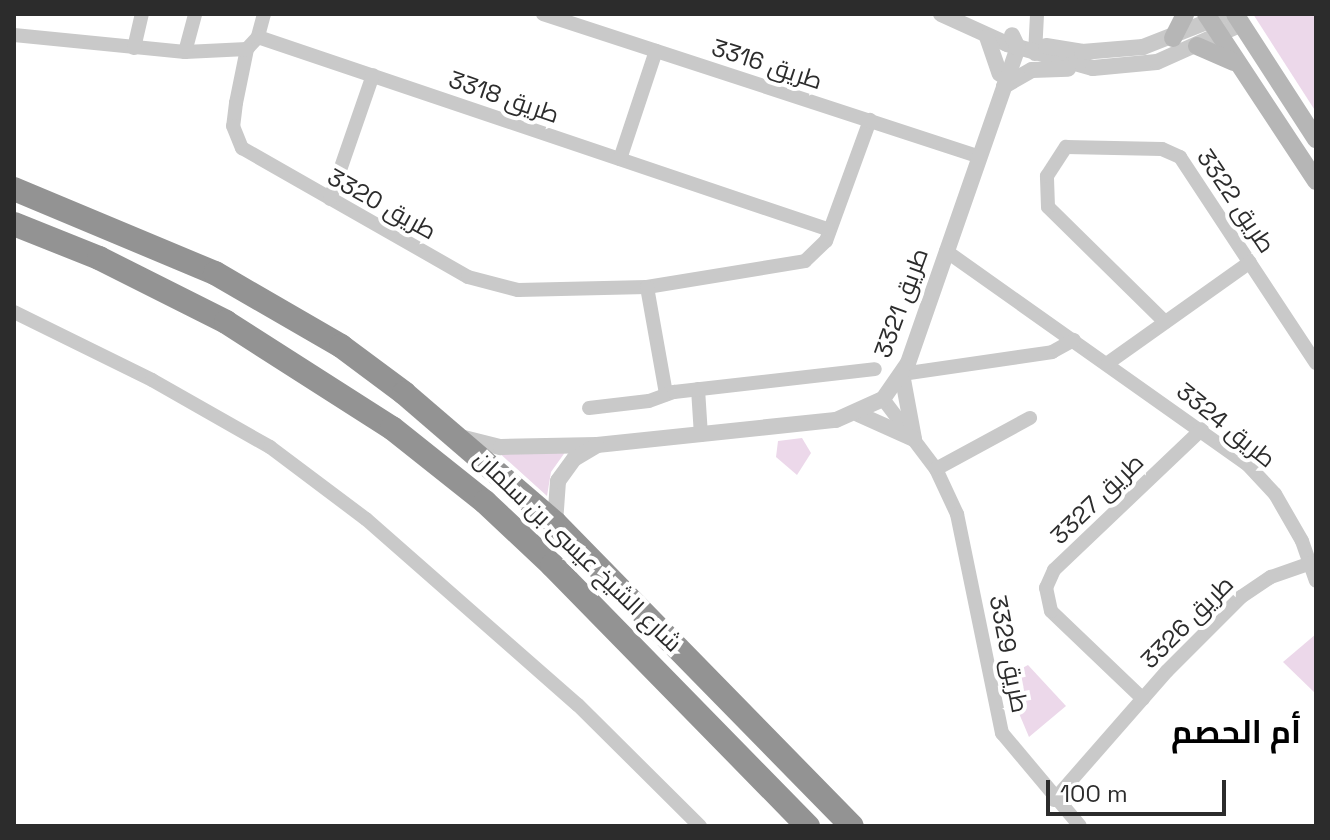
<!DOCTYPE html>
<html>
<head>
<meta charset="utf-8">
<style>
  body { margin:0 }
  #map { position:relative; width:1330px; height:840px; overflow:hidden; background:#fff; font-family:"Space Grotesk",Cairo,sans-serif }
  div>[style] { position:absolute }
  .green>* { inset:0; background:#ecd8ea }
  .minor>* { height:14px; margin:-7px; padding:0 7px; transform-origin:7px; border-radius:7px; background:#c9c9c9 }
  .tertiary>* { height:16px; margin:-8px; padding:0 8px; transform-origin:8px; border-radius:8px; background:#c9c9c9 }
  .secondary>* { height:18px; margin:-9px; padding:0 9px; transform-origin:9px; border-radius:9px; background:#b6b6b6 }
  .motorway>* { height:24px; margin:-12px; padding:0 12px; transform-origin:12px; border-radius:12px; background:#939393 }
  span { translate:-50% -50%; white-space:nowrap; text-align:center; line-height:1.15; -webkit-text-stroke:8px #fff; paint-order:stroke }
  .street-label { font-size:24px; color:#2c2c2c }
  .district-label { font-size:32px; color:#000; font-weight:700 }
  .frame { position:absolute; inset:0; border:16px solid #2c2c2c; pointer-events:none }
  .scale { position:absolute; left:1046px; top:780px; width:180px; height:36px; box-sizing:border-box; border:4px solid #2c2c2c; border-top:0; padding-left:10px; font-size:24px; line-height:28px; white-space:nowrap; color:#2c2c2c; -webkit-text-stroke:6px #fff; paint-order:stroke }
</style>
</head>
<body>
<div id="map">
  <div class="green">
    <div style="clip-path:polygon(1253px 14px,1316px 14px,1316px 112px)"></div>
    <div style="clip-path:polygon(802px 438px,811px 453px,797px 475px,776px 457px,778px 441px)"></div>
    <div style="clip-path:polygon(496px 450px,566px 451px,551px 472px,547px 496px)"></div>
    <div style="clip-path:polygon(1316px 634px,1316px 694px,1283px 662px)"></div>
    <div style="clip-path:polygon(1028px 665px,1066px 706px,1029px 737px,1004px 678px)"></div>
  </div>
  <div class="minor">
    <div style="left:264px;top:14px;width:24px;rotate:105deg"></div>
    <div style="left:258px;top:37px;width:16px;rotate:133deg"></div>
    <div style="left:247px;top:49px;width:55px;rotate:101.5deg"></div>
    <div style="left:236px;top:103px;width:23px;rotate:97deg"></div>
    <div style="left:233px;top:126px;width:24px;rotate:68deg"></div>
    <div style="left:242px;top:148px;width:260px;rotate:29.7deg"></div>
    <div style="left:468px;top:277px;width:52px;rotate:14.6deg"></div>
    <div style="left:518px;top:290px;width:129px;rotate:-1.3deg"></div>
    <div style="left:647px;top:287px;width:160px;rotate:-9.3deg"></div>
    <div style="left:805px;top:261px;width:29px;rotate:-44deg"></div>
    <div style="left:826px;top:241px;width:129px;rotate:-70deg"></div>
    <div style="left:543px;top:14px;width:458px;rotate:18.1deg"></div>
    <div style="left:14px;top:35px;width:172px;rotate:5.7deg"></div>
    <div style="left:185px;top:52px;width:62px;rotate:-2.8deg"></div>
    <div style="left:258px;top:37px;width:601px;rotate:18.65deg"></div>
    <div style="left:134px;top:48px;width:35px;rotate:-77deg"></div>
    <div style="left:185px;top:52px;width:39px;rotate:-75deg"></div>
    <div style="left:1035px;top:54px;width:40px;rotate:-87.1deg"></div>
    <div style="left:620px;top:159px;width:114px;rotate:-71.6deg"></div>
    <div style="left:330px;top:199px;width:131px;rotate:-70.9deg"></div>
    <div style="left:946px;top:251px;width:369px;rotate:35.3deg"></div>
    <div style="left:1247px;top:464px;width:41px;rotate:47deg"></div>
    <div style="left:1275px;top:494px;width:54px;rotate:60.1deg"></div>
    <div style="left:1302px;top:541px;width:42px;rotate:70.7deg"></div>
    <div style="left:647px;top:287px;width:109px;rotate:79.9deg"></div>
    <div style="left:14px;top:312px;width:154px;rotate:26.2deg"></div>
    <div style="left:152px;top:380px;width:136px;rotate:29.6deg"></div>
    <div style="left:270px;top:447px;width:120px;rotate:36.9deg"></div>
    <div style="left:366px;top:519px;width:282px;rotate:41.3deg"></div>
    <div style="left:578px;top:705px;width:172px;rotate:44.8deg"></div>
    <div style="left:1165px;top:322px;width:164px;rotate:-135.5deg"></div>
    <div style="left:1048px;top:207px;width:31px;rotate:-92deg"></div>
    <div style="left:1047px;top:176px;width:35px;rotate:-57deg"></div>
    <div style="left:1066px;top:147px;width:96px;rotate:1.2deg"></div>
    <div style="left:1162px;top:149px;width:20px;rotate:24deg"></div>
    <div style="left:1180px;top:157px;width:247px;rotate:56.6deg"></div>
    <div style="left:1108px;top:363px;width:174px;rotate:-35.4deg"></div>
    <div style="left:902px;top:374px;width:152px;rotate:-8.3deg"></div>
    <div style="left:1052px;top:352px;width:25px;rotate:-29deg"></div>
    <div style="left:698px;top:389px;width:46px;rotate:86.3deg"></div>
    <div style="left:883px;top:399px;width:88px;rotate:52.9deg"></div>
    <div style="left:936px;top:469px;width:50px;rotate:65deg"></div>
    <div style="left:957px;top:514px;width:224px;rotate:78.4deg"></div>
    <div style="left:1002px;top:733px;width:121px;rotate:50deg"></div>
    <div style="left:589px;top:408px;width:60px;rotate:-6.7deg"></div>
    <div style="left:649px;top:401px;width:27px;rotate:-20deg"></div>
    <div style="left:674px;top:392px;width:202px;rotate:-6.5deg"></div>
    <div style="left:936px;top:469px;width:107px;rotate:-28.5deg"></div>
    <div style="left:1143px;top:699px;width:127px;rotate:-136.3deg"></div>
    <div style="left:1051px;top:611px;width:24px;rotate:-102deg"></div>
    <div style="left:1046px;top:588px;width:20px;rotate:-66deg"></div>
    <div style="left:1054px;top:570px;width:204px;rotate:-43.6deg"></div>
    <div style="left:1054px;top:800px;width:171px;rotate:-48.8deg"></div>
    <div style="left:1167px;top:671px;width:105px;rotate:-45deg"></div>
    <div style="left:1241px;top:597px;width:36px;rotate:-34deg"></div>
    <div style="left:1271px;top:577px;width:42px;rotate:-19.3deg"></div>
  </div>
  <div class="tertiary">
    <div style="left:941px;top:14px;width:72px;rotate:24.4deg"></div>
    <div style="left:1007px;top:44px;width:89px;rotate:15.6deg"></div>
    <div style="left:1093px;top:68px;width:64px;rotate:-5.4deg"></div>
    <div style="left:1157px;top:62px;width:93px;rotate:-24.1deg"></div>
    <div style="left:987px;top:37px;width:39px;rotate:71deg"></div>
    <div style="left:1046px;top:46px;width:36px;rotate:9deg"></div>
    <div style="left:1082px;top:52px;width:61px;rotate:-4.7deg"></div>
    <div style="left:1143px;top:47px;width:90px;rotate:-21.4deg"></div>
    <div style="left:1004px;top:86px;width:32px;rotate:-30deg"></div>
    <div style="left:1032px;top:70px;width:36px;rotate:-2deg"></div>
    <div style="left:902px;top:374px;width:66px;rotate:79.5deg"></div>
    <div style="left:858px;top:414px;width:61px;rotate:24.1deg"></div>
    <div style="left:464px;top:438px;width:38px;rotate:14deg"></div>
    <div style="left:501px;top:447px;width:96px;rotate:-1.2deg"></div>
    <div style="left:597px;top:445px;width:240px;rotate:-6deg"></div>
    <div style="left:836px;top:420px;width:51px;rotate:-24.1deg"></div>
    <div style="left:883px;top:399px;width:44px;rotate:-55.2deg"></div>
    <div style="left:908px;top:363px;width:334px;rotate:-70.8deg"></div>
    <div style="left:1018px;top:48px;width:14px;rotate:-115deg"></div>
    <div style="left:555px;top:523px;width:42px;rotate:-85.9deg"></div>
    <div style="left:558px;top:481px;width:27px;rotate:-54deg"></div>
    <div style="left:574px;top:459px;width:26px;rotate:-31deg"></div>
  </div>
  <div class="secondary">
    <div style="left:1206px;top:14px;width:200px;rotate:56.6deg"></div>
    <div style="left:1235px;top:14px;width:149px;rotate:57.1deg"></div>
    <div style="left:1173px;top:38px;width:27px;rotate:-63deg"></div>
    <div style="left:1197px;top:46px;width:40px;rotate:23.4deg"></div>
  </div>
  <div class="motorway">
    <div style="left:14px;top:189px;width:218px;rotate:22.7deg"></div>
    <div style="left:215px;top:273px;width:146px;rotate:30.1deg"></div>
    <div style="left:341px;top:346px;width:79px;rotate:36.7deg"></div>
    <div style="left:404px;top:393px;width:199px;rotate:40.7deg"></div>
    <div style="left:555px;top:523px;width:424px;rotate:45.6deg"></div>
    <div style="left:14px;top:224px;width:92px;rotate:21.8deg"></div>
    <div style="left:99px;top:258px;width:142px;rotate:26.7deg"></div>
    <div style="left:226px;top:322px;width:197px;rotate:32.6deg"></div>
    <div style="left:392px;top:428px;width:119px;rotate:38.5deg"></div>
    <div style="left:485px;top:502px;width:92px;rotate:43.2deg"></div>
    <div style="left:552px;top:565px;width:366px;rotate:45.6deg"></div>
  </div>
  <div class="street-label">
    <span style="left:767px;top:64px;rotate:18deg">طريق 3316</span>
    <span style="left:504px;top:97px;rotate:19deg">طريق 3318</span>
    <span style="left:1236px;top:201px;rotate:56deg">طريق 3322</span>
    <span style="left:382px;top:204px;rotate:29deg">طريق 3320</span>
    <span style="left:901px;top:303px;rotate:-70deg">طريق 3321</span>
    <span style="left:1226px;top:425px;rotate:39deg">طريق 3324</span>
    <span style="left:1097px;top:499px;rotate:-44deg">طريق 3327</span>
    <span style="left:578px;top:551px;rotate:44deg">شارع الشيخ عيسى بن سلمان</span>
    <span style="left:1187px;top:622px;rotate:-45deg">طريق 3326</span>
    <span style="left:1009px;top:654px;rotate:79deg">طريق 3329</span>
  </div>
  <div class="district-label">
    <span style="left:1236px;top:732px">أم الحصم</span>
  </div>
  <div class="frame"></div>
  <div class="scale">100 m</div>
</div>
</body>
</html>
